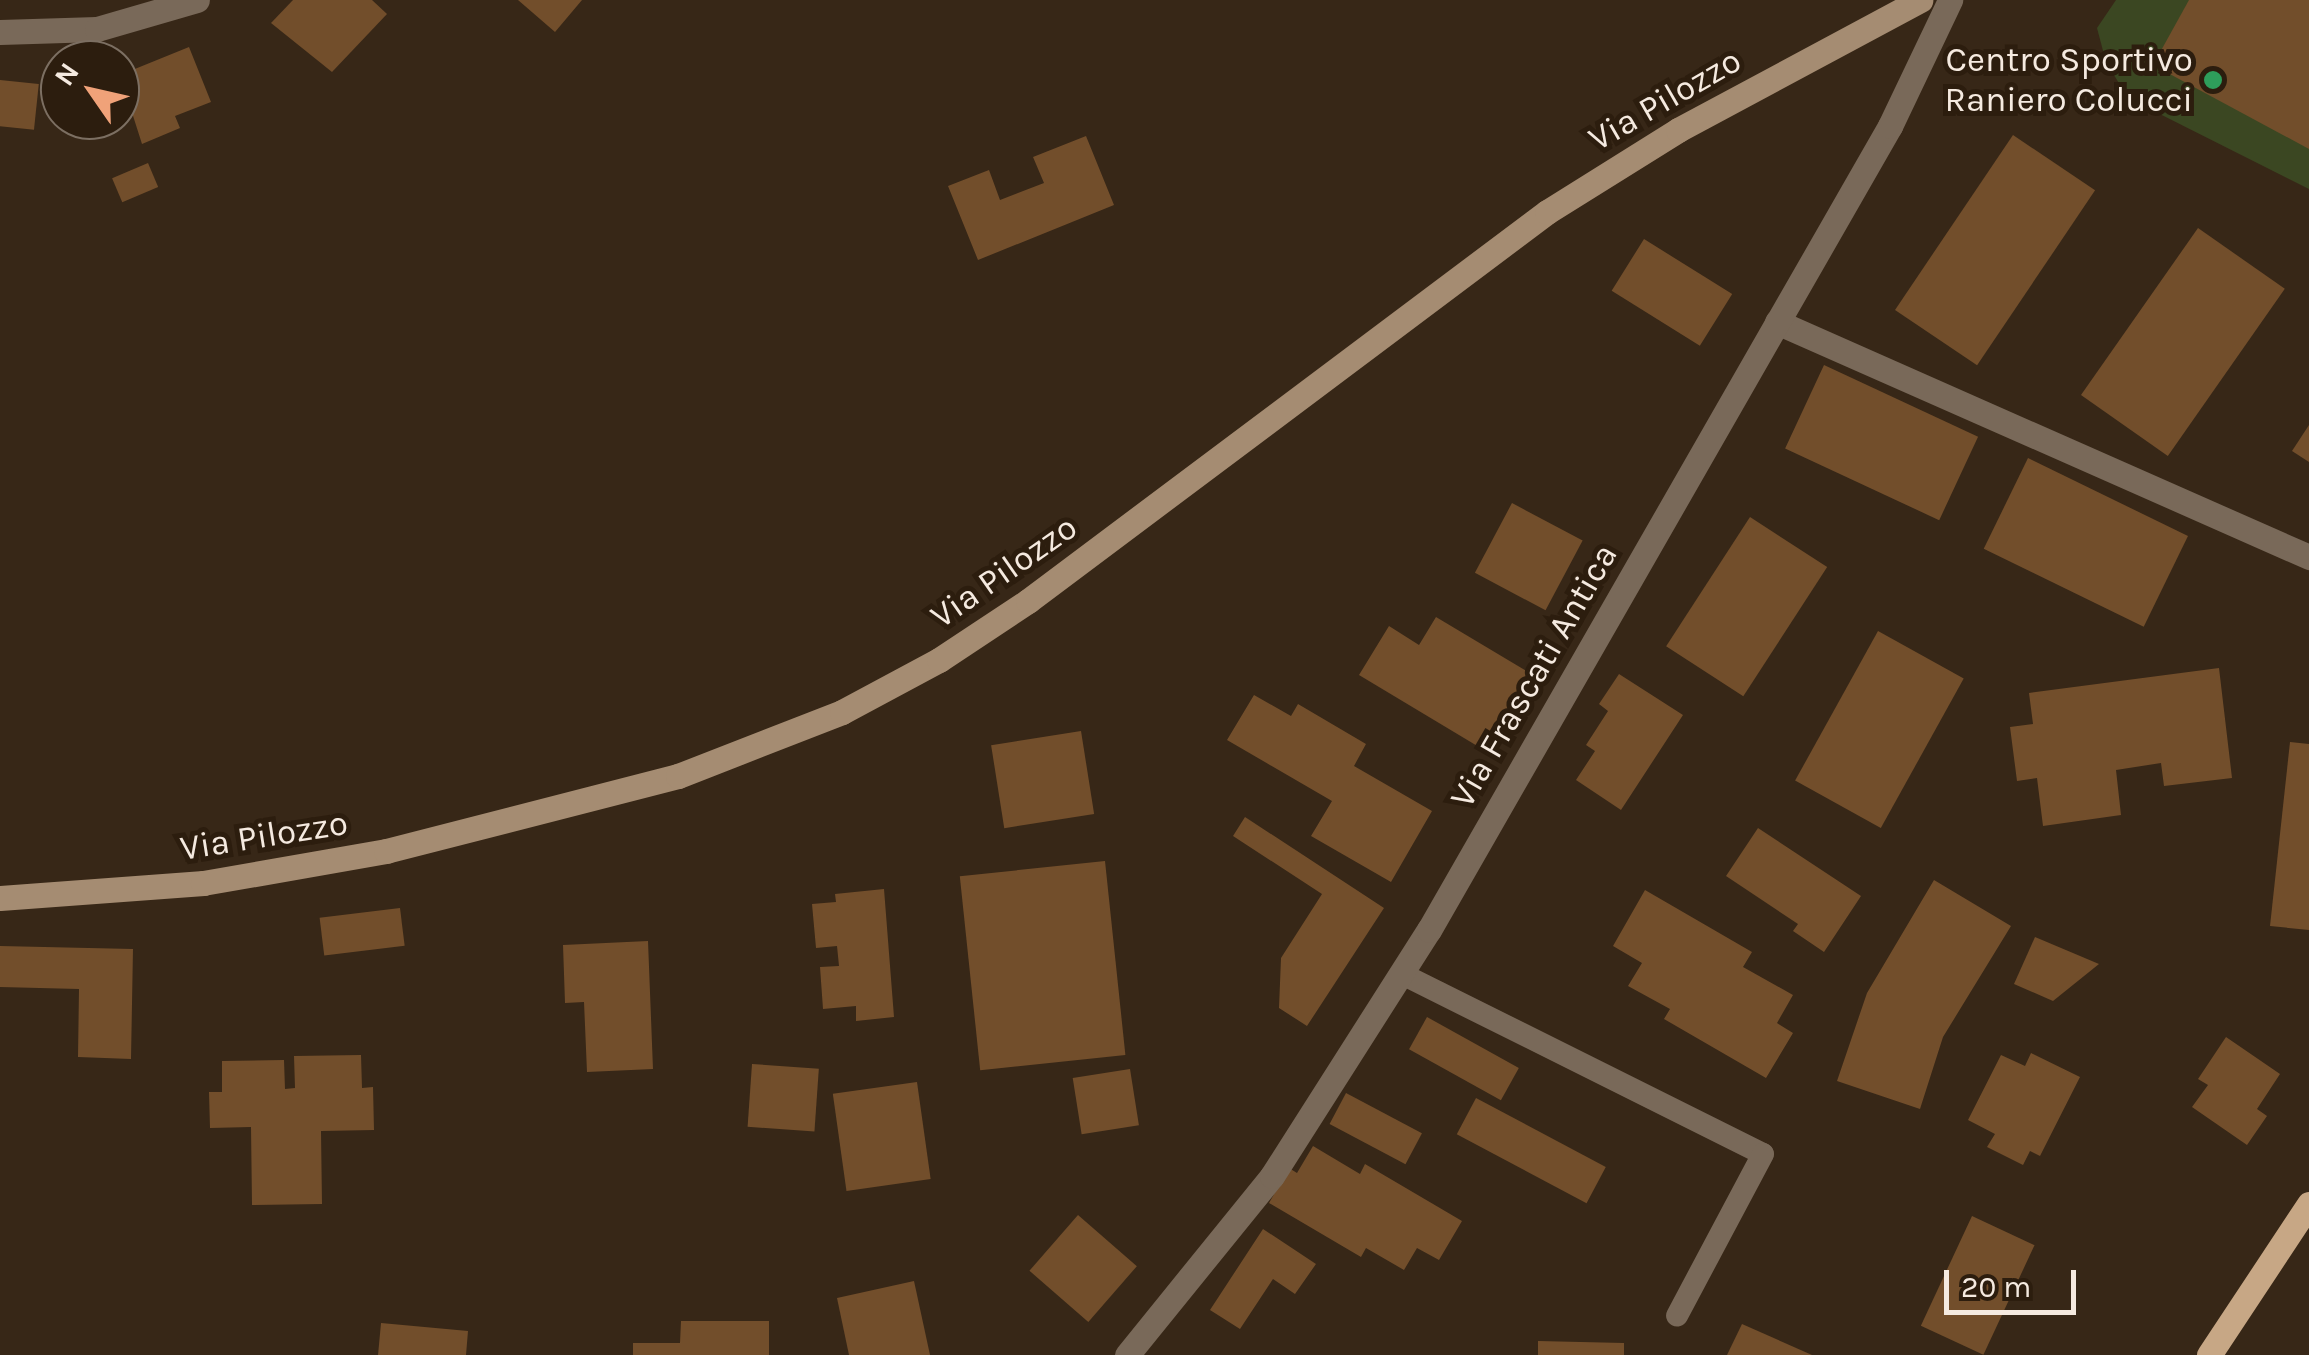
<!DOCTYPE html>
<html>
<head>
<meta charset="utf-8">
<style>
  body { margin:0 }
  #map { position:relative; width:2309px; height:1355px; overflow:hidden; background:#372717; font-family:Karla,sans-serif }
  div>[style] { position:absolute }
  .green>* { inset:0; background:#3b4722 }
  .building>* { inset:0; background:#724e2b; transform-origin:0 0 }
  .service>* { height:22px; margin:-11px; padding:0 11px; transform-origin:11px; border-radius:11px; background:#796959 }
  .minor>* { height:25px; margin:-12.5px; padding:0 12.5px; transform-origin:12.5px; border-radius:12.5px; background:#796959 }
  .secondary>* { height:25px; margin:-12.5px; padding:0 12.5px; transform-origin:12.5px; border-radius:12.5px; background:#a58c72 }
  .primary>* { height:25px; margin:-12.5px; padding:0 12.5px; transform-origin:12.5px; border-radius:12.5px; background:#c7a785 }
  .dots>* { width:28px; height:28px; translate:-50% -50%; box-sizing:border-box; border:5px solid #2c1d0e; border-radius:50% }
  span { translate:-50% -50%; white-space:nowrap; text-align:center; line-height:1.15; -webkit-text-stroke:10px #2c1d0e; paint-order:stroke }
  .poi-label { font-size:35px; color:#f5eae0 }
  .right { translate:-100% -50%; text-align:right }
  .street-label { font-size:35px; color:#f5eae0 }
  .north { position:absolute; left:40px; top:40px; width:100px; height:100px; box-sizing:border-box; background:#2c1d0e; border:2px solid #7c6f62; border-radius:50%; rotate:304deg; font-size:28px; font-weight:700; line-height:40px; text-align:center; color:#f5eae0 }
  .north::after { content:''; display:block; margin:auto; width:35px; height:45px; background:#f0a279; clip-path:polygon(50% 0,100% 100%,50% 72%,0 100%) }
  .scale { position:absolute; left:1944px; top:1270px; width:132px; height:45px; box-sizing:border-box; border:5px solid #f5eae0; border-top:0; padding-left:12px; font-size:30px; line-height:35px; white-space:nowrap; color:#f5eae0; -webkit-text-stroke:8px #2c1d0e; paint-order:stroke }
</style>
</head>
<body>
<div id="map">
  <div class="green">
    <div style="clip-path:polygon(2116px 0,2309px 0,2309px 189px,2128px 98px,2106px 62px,2097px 28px)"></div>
  </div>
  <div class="building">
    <div style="clip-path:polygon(293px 0,372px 0,387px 14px,332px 72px,271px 23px)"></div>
    <div style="clip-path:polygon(518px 0,582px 0,555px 32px)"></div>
    <div style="clip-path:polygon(2189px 0,2309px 0,2309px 149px,2153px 65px)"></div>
    <div style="clip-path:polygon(189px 47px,211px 102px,175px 116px,180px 128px,142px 144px,120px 75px)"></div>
    <div style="left:0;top:80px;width:39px;height:46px;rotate:6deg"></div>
    <div style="left:2013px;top:135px;width:99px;height:211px;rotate:34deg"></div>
    <div style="clip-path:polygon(1086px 136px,1114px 205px,978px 260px,948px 186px,989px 170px,1000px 200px,1044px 183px,1033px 157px)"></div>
    <div style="left:148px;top:163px;width:26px;height:39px;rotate:67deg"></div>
    <div style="left:2198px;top:228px;width:106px;height:204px;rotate:35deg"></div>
    <div style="left:1644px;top:239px;width:104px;height:61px;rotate:32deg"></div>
    <div style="left:1824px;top:365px;width:170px;height:92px;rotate:25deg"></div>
    <div style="clip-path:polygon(2309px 425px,2309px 462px,2292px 451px)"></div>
    <div style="left:2028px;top:458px;width:178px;height:101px;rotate:26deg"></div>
    <div style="left:1512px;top:503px;width:80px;height:79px;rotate:28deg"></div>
    <div style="left:1750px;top:517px;width:92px;height:154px;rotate:33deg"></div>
    <div style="clip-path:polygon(1436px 617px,1535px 676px,1489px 753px,1359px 675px,1389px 626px,1419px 645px)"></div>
    <div style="left:1878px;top:631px;width:98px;height:171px;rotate:29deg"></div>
    <div style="clip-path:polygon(2219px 668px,2232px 778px,2164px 786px,2161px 763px,2116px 770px,2121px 815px,2043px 826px,2037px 778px,2017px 781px,2010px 727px,2033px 724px,2029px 693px)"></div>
    <div style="clip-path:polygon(1619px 674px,1683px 715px,1621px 810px,1576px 780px,1595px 751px,1586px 745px,1608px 711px,1599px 704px)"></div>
    <div style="clip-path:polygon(1254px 695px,1291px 716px,1298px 704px,1366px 744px,1354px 766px,1432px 811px,1391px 882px,1311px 836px,1332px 801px,1227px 740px)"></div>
    <div style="left:1081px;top:731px;width:84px;height:91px;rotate:81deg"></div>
    <div style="clip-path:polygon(2290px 742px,2309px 744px,2309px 930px,2270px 926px)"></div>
    <div style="clip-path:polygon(1245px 817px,1384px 908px,1307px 1026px,1279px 1008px,1281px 958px,1322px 894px,1233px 836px)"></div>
    <div style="clip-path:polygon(1758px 828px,1861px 896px,1824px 952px,1793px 931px,1798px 924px,1726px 876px)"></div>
    <div style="left:1105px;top:861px;width:195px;height:146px;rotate:84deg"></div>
    <div style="clip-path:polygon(1934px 880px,2011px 926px,1943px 1037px,1920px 1109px,1837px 1081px,1867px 993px)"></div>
    <div style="clip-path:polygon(884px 889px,894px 1017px,856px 1021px,856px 1006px,823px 1009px,820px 967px,839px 966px,837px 946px,816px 948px,812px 904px,836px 902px,835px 894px)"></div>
    <div style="clip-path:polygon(1645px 890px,1752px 952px,1743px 967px,1793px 995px,1777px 1023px,1793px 1033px,1766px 1078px,1664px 1019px,1670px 1009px,1628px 986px,1642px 963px,1613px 946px)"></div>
    <div style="left:400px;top:908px;width:38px;height:81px;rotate:83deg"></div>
    <div style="clip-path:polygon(2035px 937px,2099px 964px,2053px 1001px,2014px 984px)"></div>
    <div style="clip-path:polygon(648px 941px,653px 1069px,587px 1072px,584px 1002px,565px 1003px,563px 945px)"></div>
    <div style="clip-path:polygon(0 946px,133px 949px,131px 1059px,78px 1057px,79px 989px,0 987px)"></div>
    <div style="left:1427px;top:1017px;width:105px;height:37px;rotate:29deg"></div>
    <div style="clip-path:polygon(2226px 1037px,2280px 1074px,2257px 1109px,2267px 1116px,2247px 1145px,2192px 1107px,2208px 1085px,2198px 1079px)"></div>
    <div style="clip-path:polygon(2031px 1053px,2080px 1077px,2040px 1156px,2030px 1151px,2023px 1165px,1987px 1147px,1995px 1134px,1968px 1120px,2001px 1055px,2025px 1066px)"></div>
    <div style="clip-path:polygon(361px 1055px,362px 1088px,373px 1087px,374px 1130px,321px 1131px,322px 1204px,252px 1205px,251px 1127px,210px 1128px,209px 1092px,222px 1092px,222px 1061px,284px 1060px,285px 1089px,295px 1088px,294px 1056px)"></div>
    <div style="left:752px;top:1064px;width:67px;height:63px;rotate:4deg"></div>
    <div style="left:1130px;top:1069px;width:57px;height:58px;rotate:81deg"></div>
    <div style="left:917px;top:1082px;width:98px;height:85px;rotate:82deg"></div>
    <div style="left:1346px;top:1093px;width:86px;height:35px;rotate:28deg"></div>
    <div style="left:1476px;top:1098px;width:147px;height:41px;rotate:28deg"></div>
    <div style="clip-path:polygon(1313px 1146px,1360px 1174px,1365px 1164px,1462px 1221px,1439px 1260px,1417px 1248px,1404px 1270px,1366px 1248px,1361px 1257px,1269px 1203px,1289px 1168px,1297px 1173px)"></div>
    <div style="left:1078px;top:1215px;width:78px;height:74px;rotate:41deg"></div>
    <div style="left:1972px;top:1216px;width:69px;height:121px;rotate:25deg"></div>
    <div style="clip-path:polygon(1263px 1229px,1316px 1264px,1295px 1294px,1273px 1279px,1240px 1329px,1210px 1310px)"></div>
    <div style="clip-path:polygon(914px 1281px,930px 1355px,849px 1355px,837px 1298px)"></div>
    <div style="clip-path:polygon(681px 1321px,769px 1321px,769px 1355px,633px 1355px,633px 1343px,680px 1343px)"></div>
    <div style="clip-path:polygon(381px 1323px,468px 1331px,466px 1355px,378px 1355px)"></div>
    <div style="clip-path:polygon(1742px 1324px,1812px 1355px,1727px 1355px)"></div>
    <div style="clip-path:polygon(1538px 1341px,1624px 1343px,1624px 1355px,1538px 1355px)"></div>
  </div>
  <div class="service">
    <div style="left:1402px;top:974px;width:403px;rotate:26.5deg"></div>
    <div style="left:1763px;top:1154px;width:183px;rotate:118deg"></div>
  </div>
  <div class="minor">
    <div style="left:0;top:32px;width:97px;rotate:-1.8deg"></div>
    <div style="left:97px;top:29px;width:104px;rotate:-16.2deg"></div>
    <div style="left:1777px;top:322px;width:582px;rotate:23.83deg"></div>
    <div style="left:1127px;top:1355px;width:230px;rotate:-51deg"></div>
    <div style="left:1272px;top:1176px;width:292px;rotate:-57.5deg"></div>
    <div style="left:1429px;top:930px;width:927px;rotate:-60.17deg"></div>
    <div style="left:1890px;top:126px;width:140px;rotate:-64.5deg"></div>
  </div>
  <div class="secondary">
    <div style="left:0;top:898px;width:204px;rotate:-4.2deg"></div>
    <div style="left:203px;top:883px;width:186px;rotate:-9.9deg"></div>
    <div style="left:386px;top:851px;width:301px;rotate:-14.4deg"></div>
    <div style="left:678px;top:776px;width:176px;rotate:-21.3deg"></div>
    <div style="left:842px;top:712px;width:110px;rotate:-28.2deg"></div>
    <div style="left:939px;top:660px;width:107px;rotate:-33.5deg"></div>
    <div style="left:1028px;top:601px;width:649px;rotate:-36.85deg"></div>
    <div style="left:1547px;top:212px;width:155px;rotate:-32deg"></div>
    <div style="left:1678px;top:130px;width:275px;rotate:-28.2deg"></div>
  </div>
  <div class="primary">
    <div style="left:2209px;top:1355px;width:181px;rotate:-56.5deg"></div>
  </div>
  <div class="dots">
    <div style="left:2213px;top:80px;background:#2e9e5b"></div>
  </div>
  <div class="poi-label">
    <span class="right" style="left:2193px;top:80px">Centro Sportivo<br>Raniero Colucci</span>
  </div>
  <div class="street-label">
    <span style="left:1665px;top:100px;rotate:-30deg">Via Pilozzo</span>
    <span style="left:1004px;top:572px;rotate:-35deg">Via Pilozzo</span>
    <span style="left:1534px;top:676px;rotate:-60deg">Via Frascati Antica</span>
    <span style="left:264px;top:836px;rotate:-9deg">Via Pilozzo</span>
  </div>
  <div class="north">N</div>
  <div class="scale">20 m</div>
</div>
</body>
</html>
